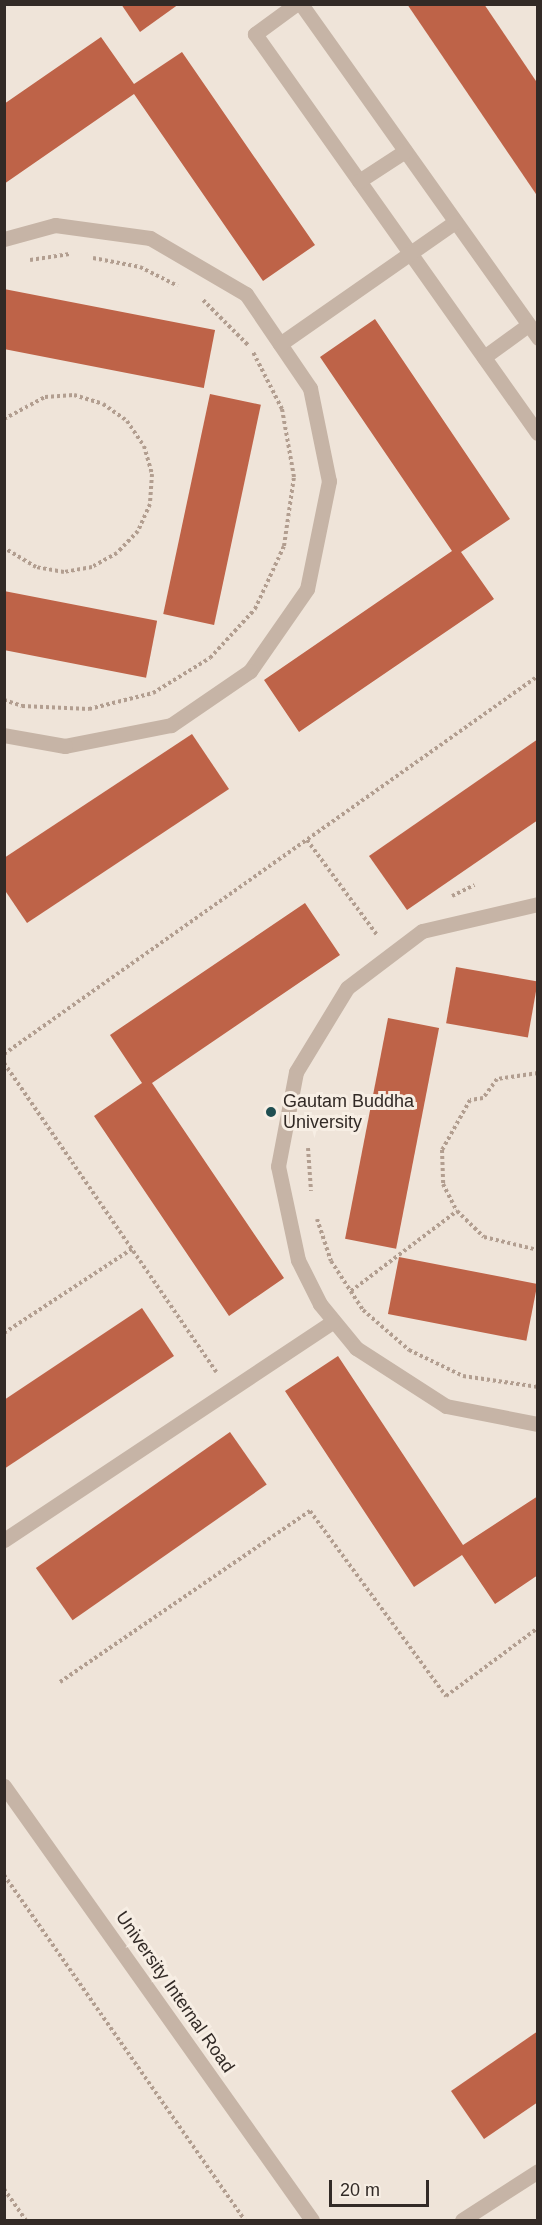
<!DOCTYPE html>
<html>
<head>
<meta charset="utf-8">
<style>
  body { margin:0 }
  #map { position:relative; width:542px; height:2225px; overflow:hidden; background:#efe4d9; font-family:Helvetica,sans-serif }
  div>[style] { position:absolute }
  .building>* { inset:0; background:#be6348; transform-origin:0 0 }
  .path>* { height:4px; margin-top:-2px; transform-origin:0; background:repeating-linear-gradient(90deg,#b29e90 0 3px,transparent 0 6px) }
  .service>* { height:15px; margin:-7.5px; padding:0 7.5px; transform-origin:7.5px; border-radius:7.5px; background:#c6b4a6 }
  .dots>* { width:16px; height:16px; translate:-50% -50%; box-sizing:border-box; border:3px solid #f7eee4; border-radius:50% }
  span { translate:-50% -50%; white-space:nowrap; text-align:center; line-height:1.15; -webkit-text-stroke:6px #f7eee4; paint-order:stroke }
  .poi-label { font-size:18px; color:#322a26 }
  .left { translate:0 -50%; text-align:left }
  .street-label { font-size:18px; color:#322a26 }
  .frame { position:absolute; inset:0; border:6px solid #322a26; pointer-events:none }
  .scale { position:absolute; left:329px; top:2180px; width:100px; height:27px; box-sizing:border-box; border:3px solid #322a26; border-top:0; padding-left:8px; font-size:18px; line-height:21px; white-space:nowrap; color:#322a26; -webkit-text-stroke:4px #f7eee4; paint-order:stroke }
</style>
</head>
<body>
<div id="map">
  <div class="building">
    <div style="clip-path:polygon(121px 4px,179px 4px,140px 32px)"></div>
    <div style="clip-path:polygon(407px 4px,484px 4px,538px 84px,538px 197px)"></div>
    <div style="clip-path:polygon(101px 37px,134px 84px,182px 52px,315px 245px,263px 281px,134px 94px,4px 184px,4px 104px)"></div>
    <div style="left:4px;top:289px;width:215px;height:59px;rotate:11deg"></div>
    <div style="clip-path:polygon(375px 319px,510px 519px,461px 552px,494px 599px,299px 732px,264px 680px,452px 551px,320px 357px)"></div>
    <div style="left:210px;top:394px;width:52px;height:225px;rotate:12deg"></div>
    <div style="left:4px;top:591px;width:156px;height:58px;rotate:11deg"></div>
    <div style="clip-path:polygon(192px 734px,229px 789px,27px 923px,4px 889px,4px 858px)"></div>
    <div style="clip-path:polygon(538px 739px,538px 820px,407px 910px,369px 856px)"></div>
    <div style="clip-path:polygon(305px 903px,340px 955px,152px 1083px,284px 1278px,229px 1316px,94px 1116px,142px 1083px,110px 1035px)"></div>
    <div style="left:456px;top:967px;width:83px;height:57px;rotate:10deg"></div>
    <div style="left:388px;top:1018px;width:52px;height:225px;rotate:11deg"></div>
    <div style="left:399px;top:1257px;width:141px;height:58px;rotate:11deg"></div>
    <div style="clip-path:polygon(142px 1308px,174px 1356px,4px 1469px,4px 1400px)"></div>
    <div style="clip-path:polygon(338px 1356px,463px 1545px,538px 1496px,538px 1575px,495px 1604px,462px 1555px,414px 1587px,285px 1391px)"></div>
    <div style="left:230px;top:1432px;width:64px;height:237px;rotate:55deg"></div>
    <div style="clip-path:polygon(538px 2031px,538px 2102px,484px 2139px,451px 2091px)"></div>
  </div>
  <div class="path">
    <div style="left:93px;top:258px;width:48px;rotate:10.8deg"></div>
    <div style="left:140px;top:267px;width:42px;rotate:26.6deg"></div>
    <div style="left:30px;top:260px;width:40px;rotate:-8.5deg"></div>
    <div style="left:203px;top:300px;width:65px;rotate:45deg"></div>
    <div style="left:4px;top:419px;width:47px;rotate:-28.2deg"></div>
    <div style="left:45px;top:397px;width:29px;rotate:-4deg"></div>
    <div style="left:74px;top:395px;width:30px;rotate:17deg"></div>
    <div style="left:103px;top:404px;width:29px;rotate:35deg"></div>
    <div style="left:127px;top:421px;width:30px;rotate:56deg"></div>
    <div style="left:144px;top:446px;width:29px;rotate:74deg"></div>
    <div style="left:152px;top:474px;width:30px;rotate:94deg"></div>
    <div style="left:150px;top:504px;width:30px;rotate:114deg"></div>
    <div style="left:138px;top:531px;width:30px;rotate:134deg"></div>
    <div style="left:117px;top:553px;width:29px;rotate:151deg"></div>
    <div style="left:92px;top:567px;width:28px;rotate:170deg"></div>
    <div style="left:64px;top:572px;width:28px;rotate:-170deg"></div>
    <div style="left:36px;top:567px;width:37px;rotate:-149deg"></div>
    <div style="left:4px;top:700px;width:19px;rotate:18deg"></div>
    <div style="left:22px;top:706px;width:67px;rotate:2.6deg"></div>
    <div style="left:89px;top:709px;width:66px;rotate:-14deg"></div>
    <div style="left:153px;top:693px;width:67px;rotate:-31.6deg"></div>
    <div style="left:210px;top:658px;width:67px;rotate:-47.4deg"></div>
    <div style="left:255px;top:609px;width:69px;rotate:-65.3deg"></div>
    <div style="left:284px;top:546px;width:70px;rotate:-81.8deg"></div>
    <div style="left:294px;top:477px;width:69px;rotate:-100deg"></div>
    <div style="left:282px;top:409px;width:64px;rotate:-117deg"></div>
    <div style="left:307px;top:840px;width:118px;rotate:53.6deg"></div>
    <div style="left:452px;top:896px;width:25px;rotate:-26deg"></div>
    <div style="left:4px;top:1054px;width:654px;rotate:-35.29deg"></div>
    <div style="left:4px;top:1063px;width:375px;rotate:55.5deg"></div>
    <div style="left:538px;top:1073px;width:41px;rotate:171.7deg"></div>
    <div style="left:497px;top:1079px;width:24px;rotate:126deg"></div>
    <div style="left:483px;top:1098px;width:13px;rotate:171deg"></div>
    <div style="left:470px;top:1100px;width:57px;rotate:119.2deg"></div>
    <div style="left:442px;top:1150px;width:34px;rotate:88deg"></div>
    <div style="left:443px;top:1184px;width:30px;rotate:63deg"></div>
    <div style="left:457px;top:1211px;width:37px;rotate:44deg"></div>
    <div style="left:484px;top:1237px;width:56px;rotate:13.5deg"></div>
    <div style="left:308px;top:1148px;width:43px;rotate:86deg"></div>
    <div style="left:317px;top:1219px;width:44px;rotate:71.6deg"></div>
    <div style="left:331px;top:1261px;width:59px;rotate:56.9deg"></div>
    <div style="left:363px;top:1310px;width:61px;rotate:41deg"></div>
    <div style="left:409px;top:1350px;width:60px;rotate:25.7deg"></div>
    <div style="left:463px;top:1376px;width:76px;rotate:8.3deg"></div>
    <div style="left:351px;top:1291px;width:133px;rotate:-37deg"></div>
    <div style="left:4px;top:1333px;width:153px;rotate:-33.3deg"></div>
    <div style="left:60px;top:1682px;width:303px;rotate:-34.4deg"></div>
    <div style="left:310px;top:1511px;width:230px;rotate:53.7deg"></div>
    <div style="left:446px;top:1696px;width:114px;rotate:-36.5deg"></div>
    <div style="left:4px;top:1875px;width:421px;rotate:55.1deg"></div>
    <div style="left:4px;top:2189px;width:38px;rotate:55deg"></div>
  </div>
  <div class="service">
    <div style="left:296px;top:4px;width:51px;rotate:143.8deg"></div>
    <div style="left:255px;top:34px;width:489px;rotate:54.7deg"></div>
    <div style="left:301px;top:4px;width:410px;rotate:54.6deg"></div>
    <div style="left:359px;top:181px;width:55px;rotate:-33.1deg"></div>
    <div style="left:4px;top:239px;width:53px;rotate:-15.4deg"></div>
    <div style="left:55px;top:225px;width:96px;rotate:7.8deg"></div>
    <div style="left:150px;top:238px;width:111px;rotate:30.3deg"></div>
    <div style="left:246px;top:294px;width:114px;rotate:55.8deg"></div>
    <div style="left:310px;top:388px;width:95px;rotate:78.5deg"></div>
    <div style="left:329px;top:481px;width:110px;rotate:101.5deg"></div>
    <div style="left:307px;top:589px;width:100px;rotate:124.8deg"></div>
    <div style="left:250px;top:671px;width:96px;rotate:145.6deg"></div>
    <div style="left:171px;top:725px;width:108px;rotate:168.8deg"></div>
    <div style="left:65px;top:746px;width:62px;rotate:-169.8deg"></div>
    <div style="left:280px;top:344px;width:213px;rotate:-34.9deg"></div>
    <div style="left:484px;top:357px;width:54px;rotate:-36deg"></div>
    <div style="left:538px;top:904px;width:119px;rotate:166.9deg"></div>
    <div style="left:422px;top:931px;width:94px;rotate:142.8deg"></div>
    <div style="left:347px;top:988px;width:98px;rotate:121.3deg"></div>
    <div style="left:296px;top:1072px;width:96px;rotate:100.8deg"></div>
    <div style="left:278px;top:1166px;width:96px;rotate:78deg"></div>
    <div style="left:298px;top:1260px;width:49px;rotate:63.4deg"></div>
    <div style="left:320px;top:1304px;width:57px;rotate:50.7deg"></div>
    <div style="left:356px;top:1348px;width:107px;rotate:32.8deg"></div>
    <div style="left:446px;top:1406px;width:94px;rotate:11.1deg"></div>
    <div style="left:4px;top:1540px;width:395px;rotate:-33.6deg"></div>
    <div style="left:4px;top:1786px;width:532px;rotate:54.64deg"></div>
    <div style="left:462px;top:2220px;width:90px;rotate:-32.8deg"></div>
  </div>
  <div class="dots">
    <div style="left:271px;top:1112px;background:#1f4e51"></div>
  </div>
  <div class="poi-label">
    <span class="left" style="left:283px;top:1112px">Gautam Buddha<br>University</span>
  </div>
  <div class="street-label">
    <span style="left:175px;top:1992px;rotate:55deg">University Internal Road</span>
  </div>
  <div class="frame"></div>
  <div class="scale">20 m</div>
</div>
</body>
</html>
